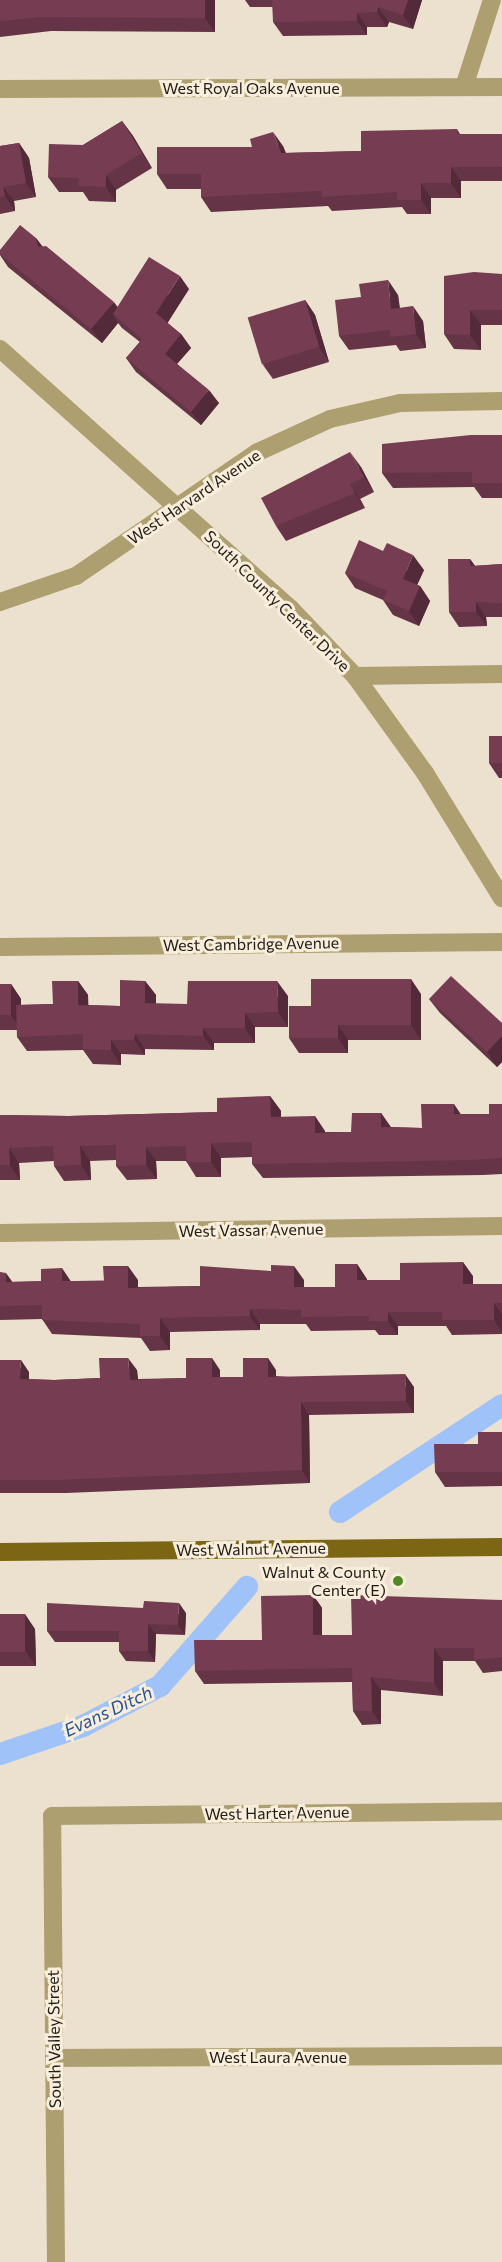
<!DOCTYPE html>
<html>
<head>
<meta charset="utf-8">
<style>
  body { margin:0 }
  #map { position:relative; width:502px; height:2262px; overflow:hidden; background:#ece0ce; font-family:Commissioner,sans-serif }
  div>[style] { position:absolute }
  .canal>* { height:22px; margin:-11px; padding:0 11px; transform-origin:11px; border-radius:11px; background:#9fc2f9 }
  .minor>* { height:18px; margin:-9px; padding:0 9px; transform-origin:9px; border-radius:9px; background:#ae9f70 }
  .major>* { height:18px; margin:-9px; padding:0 9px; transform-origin:9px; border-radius:9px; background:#7d6613 }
  .wall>* { inset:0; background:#653447 }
  .shaded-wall>* { inset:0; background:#532a39 }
  .building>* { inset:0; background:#763c52; transform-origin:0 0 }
  .dots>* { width:16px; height:16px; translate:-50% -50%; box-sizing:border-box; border:3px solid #f9eddb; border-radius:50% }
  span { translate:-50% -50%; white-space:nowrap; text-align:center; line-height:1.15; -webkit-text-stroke:6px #f9eddb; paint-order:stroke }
  .street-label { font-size:16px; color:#1f1b15 }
  .poi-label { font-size:16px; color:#1f1b15 }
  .right { translate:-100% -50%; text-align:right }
  .water-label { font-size:18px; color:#285192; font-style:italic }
</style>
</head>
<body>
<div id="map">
  <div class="canal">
    <div style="left:340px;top:1512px;width:194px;rotate:-33.4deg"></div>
    <div style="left:0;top:1754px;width:88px;rotate:-18.6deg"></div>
    <div style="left:83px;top:1726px;width:87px;rotate:-27.5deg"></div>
    <div style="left:160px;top:1686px;width:132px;rotate:-48.7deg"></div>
  </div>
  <div class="minor">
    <div style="left:464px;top:87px;width:91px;rotate:-72.2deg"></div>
    <div style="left:0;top:89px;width:502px;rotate:-0.23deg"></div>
    <div style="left:0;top:349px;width:389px;rotate:41.8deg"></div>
    <div style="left:290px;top:608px;width:94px;rotate:46.3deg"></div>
    <div style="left:355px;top:676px;width:120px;rotate:54.2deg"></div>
    <div style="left:425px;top:773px;width:147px;rotate:58.4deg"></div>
    <div style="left:0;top:602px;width:80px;rotate:-18.9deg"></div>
    <div style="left:76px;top:576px;width:220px;rotate:-34.3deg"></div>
    <div style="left:258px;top:452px;width:79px;rotate:-24.6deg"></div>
    <div style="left:330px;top:419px;width:72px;rotate:-12.9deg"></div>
    <div style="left:400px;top:403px;width:102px;rotate:-1.1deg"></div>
    <div style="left:355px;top:676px;width:147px;rotate:-0.8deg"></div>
    <div style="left:0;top:947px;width:502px;rotate:-0.57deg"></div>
    <div style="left:0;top:1233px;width:502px;rotate:-0.8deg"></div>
    <div style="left:54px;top:2058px;width:448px;rotate:-0.3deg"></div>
    <div style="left:56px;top:2262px;width:446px;rotate:-90.5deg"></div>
    <div style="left:52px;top:1816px;width:450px;rotate:-0.6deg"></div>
  </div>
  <div class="major">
    <div style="left:0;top:1552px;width:502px;rotate:-0.57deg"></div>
  </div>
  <div class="wall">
    <div style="clip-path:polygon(0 0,215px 0,215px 32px,51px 31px,0 37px)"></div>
    <div style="clip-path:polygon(245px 0,422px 0,413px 29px,389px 22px,387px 27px,367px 27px,367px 35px,283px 36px,273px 22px,273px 7px,250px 7px)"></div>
    <div style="clip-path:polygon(122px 121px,133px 136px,152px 168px,116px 190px,116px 202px,89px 201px,83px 192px,59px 192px,48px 177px,83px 145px)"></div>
    <div style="clip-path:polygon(457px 129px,460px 134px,502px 134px,502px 181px,461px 181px,461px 198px,431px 198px,431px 214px,407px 214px,402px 207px,332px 211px,328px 206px,211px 212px,201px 197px,201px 189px,167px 189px,157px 174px,252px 147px,283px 146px,286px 153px,361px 151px)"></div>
    <div style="clip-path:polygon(19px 143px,29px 158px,36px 197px,14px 201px,15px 211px,0 214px,0 146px)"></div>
    <div style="clip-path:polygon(36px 238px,42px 246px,117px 307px,189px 289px,167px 323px,181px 334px,191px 348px,177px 364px,219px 403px,201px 425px,136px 372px,126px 358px,140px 342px,122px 328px,118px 323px,102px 343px,8px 267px,0 255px,0 250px)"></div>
    <div style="clip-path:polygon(502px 274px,502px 325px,481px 325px,481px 350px,454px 349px,444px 334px)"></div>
    <div style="clip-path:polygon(398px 295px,400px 308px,423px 321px,426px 348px,400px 351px,396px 345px,349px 350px,339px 336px)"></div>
    <div style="clip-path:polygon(305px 300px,315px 315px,329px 362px,273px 379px,263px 365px)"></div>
    <div style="clip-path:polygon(502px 435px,502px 498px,482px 498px,474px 487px,393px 488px,382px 473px)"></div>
    <div style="clip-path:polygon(361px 467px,374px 492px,360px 499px,365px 508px,286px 541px,276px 526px)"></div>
    <div style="clip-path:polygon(470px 559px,475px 566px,502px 564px,502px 617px,486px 617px,487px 626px,459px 627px,449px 612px)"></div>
    <div style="clip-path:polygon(424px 570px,417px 585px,420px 586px,430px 601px,419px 626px,393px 615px,383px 600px,355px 588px,345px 573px)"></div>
    <div style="clip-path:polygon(502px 736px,502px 778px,499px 778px,489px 763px)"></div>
    <div style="clip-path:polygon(78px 981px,88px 995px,88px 1005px,120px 1006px,145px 981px,156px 995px,156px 1004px,187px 1004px,288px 996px,288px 1027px,255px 1027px,255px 1043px,214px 1043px,214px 1050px,145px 1049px,145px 1055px,121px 1054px,121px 1065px,93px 1064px,83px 1050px,27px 1051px,17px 1037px,17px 1030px,0 1030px,0 984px,11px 984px,21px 999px,21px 1005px,53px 1004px)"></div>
    <div style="clip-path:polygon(421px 994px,421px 1040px,348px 1040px,348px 1053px,299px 1053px,289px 1038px,311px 1006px)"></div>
    <div style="clip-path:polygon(429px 999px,502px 1023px,502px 1062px,497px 1067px,440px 1013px)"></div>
    <div style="clip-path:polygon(270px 1096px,281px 1111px,281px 1117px,325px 1131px,325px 1132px,351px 1132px,381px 1113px,391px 1127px,422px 1128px,461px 1114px,489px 1114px,502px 1104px,502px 1174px,483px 1175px,263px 1178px,252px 1164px,252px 1157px,221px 1158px,221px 1177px,196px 1177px,186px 1161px,156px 1161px,157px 1179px,127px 1180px,116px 1166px,116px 1160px,90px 1161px,91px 1180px,64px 1181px,54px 1166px,54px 1161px,19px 1163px,20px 1180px,0 1180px,0 1115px,69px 1116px,217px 1112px)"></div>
    <div style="clip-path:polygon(357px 1264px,367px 1280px,400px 1280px,473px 1276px,473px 1284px,502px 1284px,502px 1334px,452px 1335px,446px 1326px,398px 1326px,398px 1335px,379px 1335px,375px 1330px,311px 1331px,306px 1324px,260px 1324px,260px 1330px,170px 1332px,170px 1350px,150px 1351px,141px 1338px,52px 1334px,42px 1319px,0 1320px,0 1272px,12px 1282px,138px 1280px,138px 1287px,200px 1286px,304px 1280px,304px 1287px,335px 1287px)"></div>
    <div style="clip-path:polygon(0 1360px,29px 1372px,29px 1379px,54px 1380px,100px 1378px,137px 1370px,138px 1379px,186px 1378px,220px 1370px,220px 1377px,243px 1377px,276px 1370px,276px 1376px,414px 1387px,414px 1413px,309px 1415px,310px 1483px,66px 1493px,0 1493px)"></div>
    <div style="clip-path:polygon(502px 1432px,502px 1486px,445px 1487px,435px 1472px,478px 1444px)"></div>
    <div style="clip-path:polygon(313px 1595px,322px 1608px,322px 1635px,352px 1635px,502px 1600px,502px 1671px,483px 1673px,475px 1661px,443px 1661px,443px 1696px,381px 1690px,381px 1724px,362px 1725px,353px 1711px,352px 1682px,204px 1684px,195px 1671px,262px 1640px)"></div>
    <div style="clip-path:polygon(186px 1613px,185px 1635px,156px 1634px,155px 1662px,126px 1661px,119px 1651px,119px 1642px,55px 1642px,47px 1631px)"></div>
    <div style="clip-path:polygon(0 1614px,35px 1629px,36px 1666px,0 1666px)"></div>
  </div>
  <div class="shaded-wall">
    <div style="clip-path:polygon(205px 0,215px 0,215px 32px,205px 18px)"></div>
    <div style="clip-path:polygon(408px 0,422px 0,413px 29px,403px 15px)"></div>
    <div style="clip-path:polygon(378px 7px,389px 22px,387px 27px,377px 12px)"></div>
    <div style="clip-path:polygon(357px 13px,367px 27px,367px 35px,357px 21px)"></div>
    <div style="clip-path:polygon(122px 121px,133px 136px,152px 168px,142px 153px)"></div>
    <div style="clip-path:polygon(273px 132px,283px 146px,291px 168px,281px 153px)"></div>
    <div style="clip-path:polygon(19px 143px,29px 158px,36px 197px,26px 183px)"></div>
    <div style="clip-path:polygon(451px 167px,461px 181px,461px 198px,451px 183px)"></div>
    <div style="clip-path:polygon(106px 175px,116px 190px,116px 202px,106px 187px)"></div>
    <div style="clip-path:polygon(421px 183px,431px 198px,431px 214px,421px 200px)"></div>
    <div style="clip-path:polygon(3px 187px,14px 201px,15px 211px,5px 196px)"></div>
    <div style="clip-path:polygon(36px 238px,47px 253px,38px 247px)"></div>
    <div style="clip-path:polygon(180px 276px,189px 289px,165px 327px,156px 313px)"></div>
    <div style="clip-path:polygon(388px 280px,398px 295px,401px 323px,391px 309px)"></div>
    <div style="clip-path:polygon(305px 300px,315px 315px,329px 362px,319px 347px)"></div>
    <div style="clip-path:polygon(114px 302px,124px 316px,113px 314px,118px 323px,102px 343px,91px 329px)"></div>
    <div style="clip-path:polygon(413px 306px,423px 321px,426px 348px,416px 334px)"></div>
    <div style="clip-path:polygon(470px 310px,481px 325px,481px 350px,470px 335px)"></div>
    <div style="clip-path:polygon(181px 334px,191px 348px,174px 367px,165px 354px)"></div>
    <div style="clip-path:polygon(209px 390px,219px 403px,201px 425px,191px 412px)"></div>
    <div style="clip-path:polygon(350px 452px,361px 467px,374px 492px,364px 477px)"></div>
    <div style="clip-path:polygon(350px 484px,360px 499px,365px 508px,355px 493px)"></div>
    <div style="clip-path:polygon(413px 555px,424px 570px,413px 594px,403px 579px)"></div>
    <div style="clip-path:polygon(470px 559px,480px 573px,470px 566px)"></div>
    <div style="clip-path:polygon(420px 586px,430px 601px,419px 626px,409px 611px)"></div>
    <div style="clip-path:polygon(476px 602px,486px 617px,487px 626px,476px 612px)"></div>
    <div style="clip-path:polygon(411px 979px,421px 994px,421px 1040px,411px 1025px)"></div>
    <div style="clip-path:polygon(78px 981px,88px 995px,89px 1020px,78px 1005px)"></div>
    <div style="clip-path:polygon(145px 981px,156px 995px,155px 1018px,145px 1003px)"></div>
    <div style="clip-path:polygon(277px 981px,288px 996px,288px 1027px,278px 1012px)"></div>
    <div style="clip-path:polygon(11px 984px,21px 999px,21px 1030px,11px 1015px)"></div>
    <div style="clip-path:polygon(245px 1013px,255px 1027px,255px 1043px,245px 1028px)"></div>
    <div style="clip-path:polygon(338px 1025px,348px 1040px,348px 1053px,338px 1038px)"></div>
    <div style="clip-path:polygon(203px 1028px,214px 1043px,214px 1050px,203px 1036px)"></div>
    <div style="clip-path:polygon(135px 1034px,145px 1049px,145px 1055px,134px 1040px)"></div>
    <div style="clip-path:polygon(502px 1036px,502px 1062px,497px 1067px,487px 1052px)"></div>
    <div style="clip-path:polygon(111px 1040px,121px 1054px,121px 1065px,111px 1050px)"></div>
    <div style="clip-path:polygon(270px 1096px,281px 1111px,281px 1132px,271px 1117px)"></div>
    <div style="clip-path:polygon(454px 1104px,464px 1119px,454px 1114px)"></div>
    <div style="clip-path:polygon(381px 1113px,391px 1128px,381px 1127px)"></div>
    <div style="clip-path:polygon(315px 1116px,325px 1131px,325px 1147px,315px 1133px)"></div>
    <div style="clip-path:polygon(211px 1143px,221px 1158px,221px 1177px,211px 1162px)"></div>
    <div style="clip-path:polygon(80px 1146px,90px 1161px,91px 1180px,81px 1165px)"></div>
    <div style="clip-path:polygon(146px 1147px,156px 1161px,157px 1179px,146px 1165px)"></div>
    <div style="clip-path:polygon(9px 1148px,19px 1163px,20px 1180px,10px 1165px)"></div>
    <div style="clip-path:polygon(463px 1262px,473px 1276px,473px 1299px,463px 1284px)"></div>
    <div style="clip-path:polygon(357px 1264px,367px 1279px,367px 1294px,357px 1280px)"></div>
    <div style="clip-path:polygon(128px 1266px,138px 1280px,138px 1302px,128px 1288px)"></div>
    <div style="clip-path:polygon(294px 1266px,304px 1280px,304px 1301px,294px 1287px)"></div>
    <div style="clip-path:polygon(62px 1268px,72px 1283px,62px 1281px)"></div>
    <div style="clip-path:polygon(6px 1273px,16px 1287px,6px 1282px)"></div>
    <div style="clip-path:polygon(494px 1303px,502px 1315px,502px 1332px,494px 1320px)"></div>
    <div style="clip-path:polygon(250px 1309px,260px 1324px,260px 1330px,250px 1316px)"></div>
    <div style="clip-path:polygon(388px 1312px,398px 1326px,398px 1335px,388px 1321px)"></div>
    <div style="clip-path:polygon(160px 1318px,170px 1332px,170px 1350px,160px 1336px)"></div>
    <div style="clip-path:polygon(128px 1358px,137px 1370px,139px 1392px,130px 1380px)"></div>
    <div style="clip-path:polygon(212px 1358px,220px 1370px,220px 1390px,212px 1377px)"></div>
    <div style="clip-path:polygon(268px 1358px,276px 1370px,276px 1389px,268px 1377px)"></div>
    <div style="clip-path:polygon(21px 1360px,29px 1372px,29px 1392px,20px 1379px)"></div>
    <div style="clip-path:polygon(405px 1374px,414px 1387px,414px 1413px,406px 1401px)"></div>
    <div style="clip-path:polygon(301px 1402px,309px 1415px,310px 1483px,302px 1470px)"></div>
    <div style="clip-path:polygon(313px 1595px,322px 1608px,322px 1649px,313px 1635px)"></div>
    <div style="clip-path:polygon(179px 1603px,186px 1613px,185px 1635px,178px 1625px)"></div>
    <div style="clip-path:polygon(25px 1614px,35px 1629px,36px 1666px,25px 1651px)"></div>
    <div style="clip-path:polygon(148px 1624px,156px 1634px,155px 1662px,148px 1651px)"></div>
    <div style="clip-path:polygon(434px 1648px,443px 1661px,443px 1696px,434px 1683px)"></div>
    <div style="clip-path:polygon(371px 1677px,381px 1690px,381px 1724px,372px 1711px)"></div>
  </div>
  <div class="building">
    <div style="clip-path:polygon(0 0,205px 0,205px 18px,41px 17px,0 21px)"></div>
    <div style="clip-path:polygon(272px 0,408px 0,403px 15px,378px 7px,377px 12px,357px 13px,357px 21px,273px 22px)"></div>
    <div style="clip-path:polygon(122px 121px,142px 153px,106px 175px,106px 187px,78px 186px,79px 178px,48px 177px,49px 144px,83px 145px)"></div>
    <div style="clip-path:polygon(457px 129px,457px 134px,502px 134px,502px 167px,451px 167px,451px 183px,421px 183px,421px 200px,397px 200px,397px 192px,322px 197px,322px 191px,201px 197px,201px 174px,157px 174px,157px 147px,252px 147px,250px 139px,273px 132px,281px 153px,361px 151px,361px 131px)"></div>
    <div style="clip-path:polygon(19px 143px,26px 183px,3px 187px,5px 196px,0 197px,0 146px)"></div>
    <div style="clip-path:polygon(20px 225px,36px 238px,38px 247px,46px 246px,114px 302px,91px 329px,0 254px,0 250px)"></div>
    <div style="clip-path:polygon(149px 257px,180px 276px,156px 313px,181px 334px,165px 354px,209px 390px,191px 412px,126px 358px,142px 339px,113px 314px)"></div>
    <div style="clip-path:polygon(474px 272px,502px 274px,502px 310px,470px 310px,470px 335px,444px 334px,444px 276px)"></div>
    <div style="clip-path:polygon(388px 280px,391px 309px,413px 306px,416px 334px,390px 337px,390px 330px,339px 336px,335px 300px,361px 297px,359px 284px)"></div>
    <div style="left:305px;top:300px;width:49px;height:60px;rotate:73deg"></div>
    <div style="clip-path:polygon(471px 435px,502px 435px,502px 483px,472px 483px,472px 472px,382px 473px,382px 444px)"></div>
    <div style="clip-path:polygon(350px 452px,364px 477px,350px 484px,355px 493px,276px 526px,261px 498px)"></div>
    <div style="clip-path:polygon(359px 540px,383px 551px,387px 543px,413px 555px,403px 579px,420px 586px,409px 611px,383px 600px,387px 591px,345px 573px)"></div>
    <div style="clip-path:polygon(448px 559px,470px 559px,470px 566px,502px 564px,502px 603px,476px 602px,476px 612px,449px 612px)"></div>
    <div style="left:489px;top:736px;width:13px;height:27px"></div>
    <div style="clip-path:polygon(451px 976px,502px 1023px,502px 1036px,487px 1052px,429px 999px)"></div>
    <div style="clip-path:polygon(311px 979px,411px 979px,411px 1025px,338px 1025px,338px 1038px,289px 1038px,289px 1006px,311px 1006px)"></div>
    <div style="clip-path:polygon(120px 980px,145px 981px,145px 1003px,187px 1004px,188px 981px,277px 981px,278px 1012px,245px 1013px,245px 1028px,203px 1028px,203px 1036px,135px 1034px,134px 1040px,111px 1040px,111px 1050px,83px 1049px,83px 1034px,17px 1037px,16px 1005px,53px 1004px,52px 981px,78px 981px,78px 1005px,120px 1006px)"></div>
    <div style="left:0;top:984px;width:11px;height:31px"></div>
    <div style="clip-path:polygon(270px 1096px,271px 1117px,315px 1116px,315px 1133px,351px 1132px,352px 1113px,381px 1113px,381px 1127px,422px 1128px,421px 1104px,454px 1104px,454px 1114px,489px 1114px,489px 1104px,502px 1104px,502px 1158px,473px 1160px,252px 1164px,252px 1142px,211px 1143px,211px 1162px,186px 1162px,186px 1146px,146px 1147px,146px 1165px,116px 1166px,116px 1145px,80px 1146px,81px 1165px,54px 1166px,53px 1146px,9px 1148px,10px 1165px,0 1165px,0 1115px,69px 1116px,217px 1112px,217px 1098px)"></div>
    <div style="clip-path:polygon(463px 1262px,463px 1284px,502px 1284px,502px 1303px,494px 1303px,494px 1320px,442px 1320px,442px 1312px,388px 1312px,388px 1321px,369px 1321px,369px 1316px,301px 1317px,301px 1310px,250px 1309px,250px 1316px,160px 1318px,160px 1336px,140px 1336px,140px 1324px,42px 1320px,42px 1305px,0 1306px,0 1272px,6px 1273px,6px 1282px,41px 1281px,41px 1269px,62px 1268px,62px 1281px,104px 1281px,103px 1266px,128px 1266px,128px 1288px,200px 1286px,200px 1266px,271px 1271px,271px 1265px,294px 1266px,294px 1287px,335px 1287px,335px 1264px,357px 1264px,357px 1280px,400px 1280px,400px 1263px)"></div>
    <div style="clip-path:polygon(99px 1358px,128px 1358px,130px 1380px,186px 1378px,186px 1358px,212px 1358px,212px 1377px,243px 1377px,243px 1358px,268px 1358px,268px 1377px,405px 1374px,406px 1401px,301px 1402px,302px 1470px,57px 1480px,0 1480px,0 1360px,21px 1360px,20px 1379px,54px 1380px,100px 1378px)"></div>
    <div style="clip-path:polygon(478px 1432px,502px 1432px,502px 1472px,435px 1472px,434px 1444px,478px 1444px)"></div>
    <div style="clip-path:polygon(313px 1595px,313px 1635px,352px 1635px,351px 1595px,502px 1600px,502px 1657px,474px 1660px,474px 1648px,434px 1648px,434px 1683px,371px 1677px,372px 1711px,353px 1711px,352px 1668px,195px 1671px,194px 1640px,262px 1640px,261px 1596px)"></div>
    <div style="clip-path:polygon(144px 1601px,179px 1603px,178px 1625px,148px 1624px,148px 1651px,119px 1651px,119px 1631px,47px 1631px,47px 1603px,143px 1608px)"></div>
    <div style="left:0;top:1614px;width:25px;height:38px"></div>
  </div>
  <div class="dots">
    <div style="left:398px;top:1581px;background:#518a25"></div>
  </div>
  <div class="street-label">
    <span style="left:251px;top:88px">West Royal Oaks Avenue</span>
    <span style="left:194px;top:497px;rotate:-34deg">West Harvard Avenue</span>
    <span style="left:277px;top:601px;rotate:44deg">South County Center Drive</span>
    <span style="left:251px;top:944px;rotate:-1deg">West Cambridge Avenue</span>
    <span style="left:251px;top:1230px;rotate:-1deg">West Vassar Avenue</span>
    <span style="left:251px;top:1549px;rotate:-1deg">West Walnut Avenue</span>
    <span style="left:277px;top:1813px;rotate:-1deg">West Harter Avenue</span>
    <span style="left:54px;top:2039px;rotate:-91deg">South Valley Street</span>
    <span style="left:278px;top:2057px">West Laura Avenue</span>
  </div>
  <div class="poi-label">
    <span class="right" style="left:386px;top:1581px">Walnut &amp; County<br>Center (E)</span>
  </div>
  <div class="water-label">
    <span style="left:108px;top:1711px;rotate:-25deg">Evans Ditch</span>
  </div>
</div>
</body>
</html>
